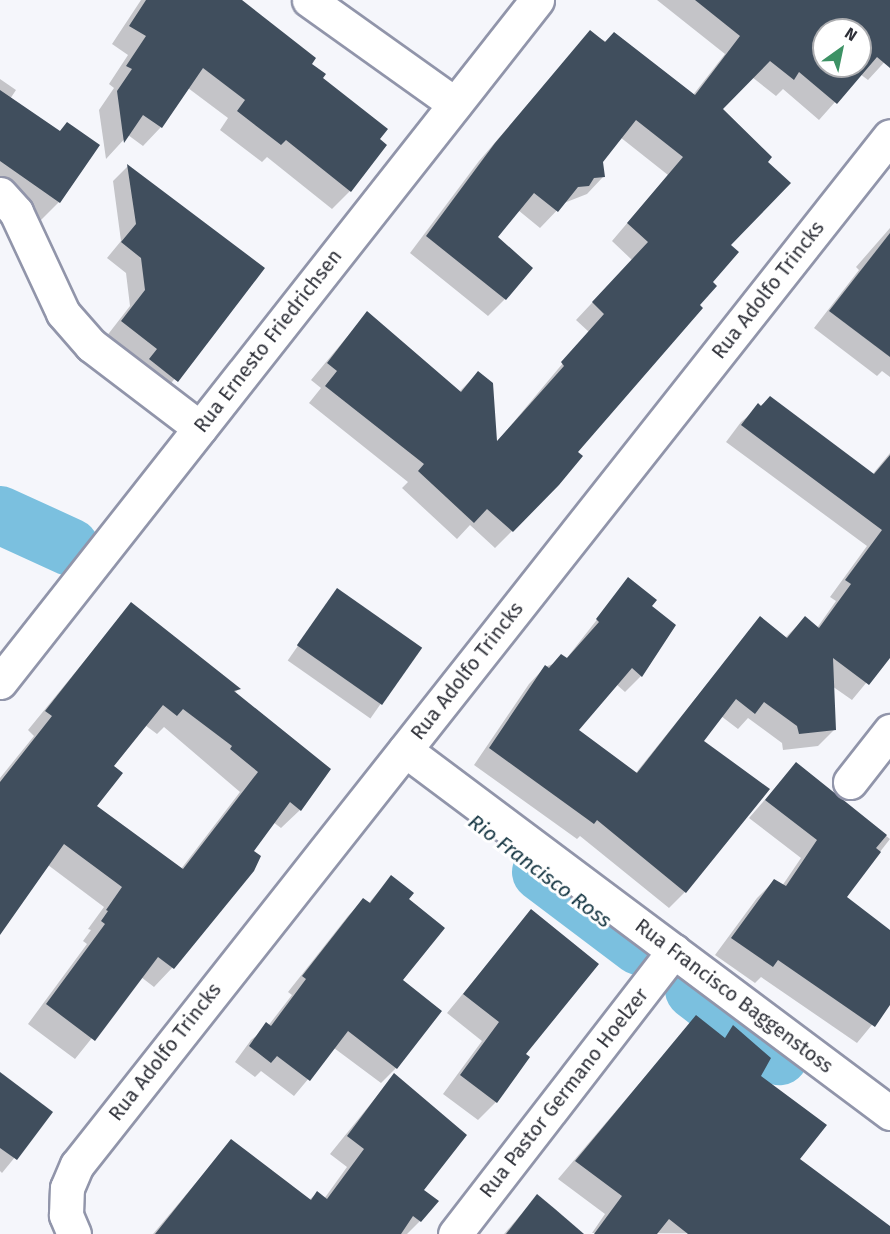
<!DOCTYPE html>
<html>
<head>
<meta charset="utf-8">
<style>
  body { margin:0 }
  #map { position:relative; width:890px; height:1234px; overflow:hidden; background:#f5f6fb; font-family:"Fira Sans",sans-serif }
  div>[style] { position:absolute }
  .shadow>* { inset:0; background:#0003; transform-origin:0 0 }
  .river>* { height:58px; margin:-29px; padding:0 29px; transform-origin:29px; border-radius:29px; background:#7bc0df }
  .building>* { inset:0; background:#404e5d; transform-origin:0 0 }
  .roads { filter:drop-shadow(2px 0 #9195aa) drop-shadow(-2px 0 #9195aa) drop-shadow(0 2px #9195aa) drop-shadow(0 -2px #9195aa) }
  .minor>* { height:33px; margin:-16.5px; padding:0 16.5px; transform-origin:16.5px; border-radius:16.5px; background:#fff }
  span { translate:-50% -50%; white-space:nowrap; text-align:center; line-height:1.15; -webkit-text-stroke:6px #fff; paint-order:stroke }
  .street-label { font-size:20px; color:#2e3038 }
  .water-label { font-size:21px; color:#123340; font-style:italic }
  .north { position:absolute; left:812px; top:18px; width:60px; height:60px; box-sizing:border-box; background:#fff; border:2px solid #abacaf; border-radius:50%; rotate:33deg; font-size:16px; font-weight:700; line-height:24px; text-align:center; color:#2e3038 }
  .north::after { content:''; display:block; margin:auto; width:21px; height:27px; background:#3d9265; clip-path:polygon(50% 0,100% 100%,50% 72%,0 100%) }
</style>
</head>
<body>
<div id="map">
  <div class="shadow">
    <div style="clip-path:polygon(141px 0,240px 0,310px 64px,378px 139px,350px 191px,332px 209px,267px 157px,262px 162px,220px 130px,228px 118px,188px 88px,161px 127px,143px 146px,128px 135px,106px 159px,99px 110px,114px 88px,109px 84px,128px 55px,112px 44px)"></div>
    <div style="clip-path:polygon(evenodd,657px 0,890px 0,890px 56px,868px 80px,860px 74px,819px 120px,783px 89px,776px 96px,752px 77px,721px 109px,766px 162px,711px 282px,512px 531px,495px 548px,470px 525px,457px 539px,402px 488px,408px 482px,309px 403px,321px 388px,311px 380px,367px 313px,459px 392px,478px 373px,496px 443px,589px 332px,576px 320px,632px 260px,612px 241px,668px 175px,620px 137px,602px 161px,603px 177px,587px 194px,564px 203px,540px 228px,518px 210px,496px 238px,505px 299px,488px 316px,410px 253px,479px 161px,590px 32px,693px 95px,725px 54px,657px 0,824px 30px,860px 30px,860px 66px,824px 66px,824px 30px)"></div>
    <div style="clip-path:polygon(0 79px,16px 90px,10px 99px,59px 132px,67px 124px,59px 202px,37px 224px,0 199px)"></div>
    <div style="clip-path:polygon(128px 166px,262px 268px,161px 396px,106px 337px,130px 306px,126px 273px,107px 258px,121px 241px,113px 181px)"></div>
    <div style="clip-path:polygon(890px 228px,890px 377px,882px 371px,877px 376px,814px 328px,859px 270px,856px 267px)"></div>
    <div style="clip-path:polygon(770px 398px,872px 475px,890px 453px,890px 654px,852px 700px,832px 686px,835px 729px,818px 746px,783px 750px,782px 743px,748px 718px,738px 729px,721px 716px,702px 741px,685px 892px,669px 908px,580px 836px,577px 839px,474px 765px,529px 684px,545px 667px,566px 659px,629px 579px,650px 606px,641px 676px,625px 692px,616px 684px,577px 730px,635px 774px,760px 618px,785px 638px,805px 618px,817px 628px,836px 601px,830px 597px,867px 546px,726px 442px,741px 422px)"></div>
    <div style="left:337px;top:590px;width:101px;height:86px;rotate:35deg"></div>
    <div style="clip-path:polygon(evenodd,131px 604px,239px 689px,234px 693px,300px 810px,281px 828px,273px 822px,251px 852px,253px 870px,172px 968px,154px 987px,141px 977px,75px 1059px,28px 1024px,87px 944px,83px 941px,91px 930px,88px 929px,104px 907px,48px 865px,0 931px,0 778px,34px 736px,28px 730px,131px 604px,145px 725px,157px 734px,164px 727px,240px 792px,181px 869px,95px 806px,112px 766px,145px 725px)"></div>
    <div style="clip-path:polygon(796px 764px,890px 839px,844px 898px,890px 931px,890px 1003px,857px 1043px,761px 977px,755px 983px,715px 955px,757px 898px,774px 881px,782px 886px,801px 858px,749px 818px)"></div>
    <div style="clip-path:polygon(391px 877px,407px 900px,396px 1068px,381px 1083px,334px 1048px,294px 1096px,261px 1071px,255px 1077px,235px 1062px,251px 1040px,268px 1026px,292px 995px,288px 992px,348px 916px,363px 900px,368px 904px)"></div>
    <div style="clip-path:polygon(531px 911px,524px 1055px,496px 1102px,478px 1120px,443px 1094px,482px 1041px,447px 1013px)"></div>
    <div style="clip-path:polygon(696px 1017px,722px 1038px,733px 1027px,798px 1160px,890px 1234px,592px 1233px,605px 1214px,558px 1179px)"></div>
    <div style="clip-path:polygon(0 1074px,51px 1113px,2px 1173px,0 1171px)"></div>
    <div style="clip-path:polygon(394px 1075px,420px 1221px,407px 1234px,153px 1234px,231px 1141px,309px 1200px,317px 1193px,324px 1199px,347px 1167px,330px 1154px)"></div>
    <div style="clip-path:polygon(537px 1196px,582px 1234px,504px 1234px)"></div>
  </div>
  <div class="river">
    <div style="left:0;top:515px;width:77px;rotate:24.6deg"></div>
    <div style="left:541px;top:872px;width:123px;rotate:37.1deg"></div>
    <div style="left:694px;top:990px;width:108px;rotate:37.8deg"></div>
  </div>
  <div class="building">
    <div style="clip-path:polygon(146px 0,242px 0,316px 58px,312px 64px,326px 74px,323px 78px,388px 129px,380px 139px,387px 145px,351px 192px,286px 140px,281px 145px,237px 111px,245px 100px,203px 68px,162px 128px,143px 115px,124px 143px,117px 91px,132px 69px,126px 66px,146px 36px,129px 26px)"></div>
    <div style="clip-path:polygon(evenodd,695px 0,890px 0,890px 68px,877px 57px,837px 104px,799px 72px,794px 80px,770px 61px,723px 109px,772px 157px,768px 162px,791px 183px,731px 245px,739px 252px,713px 282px,717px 286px,700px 305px,703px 308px,578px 452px,583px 456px,559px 485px,513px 532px,487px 509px,474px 523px,418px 471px,424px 464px,325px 386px,337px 371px,327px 363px,367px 311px,461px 392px,478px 371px,493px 383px,497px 441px,564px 366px,561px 362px,604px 314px,592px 302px,648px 242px,627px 223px,683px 157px,636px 120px,603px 162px,605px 177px,594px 178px,589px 186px,578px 187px,558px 212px,534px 193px,498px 237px,533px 268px,506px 300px,426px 236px,495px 143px,590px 30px,605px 42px,614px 32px,695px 95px,740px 36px,695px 0,824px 30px,860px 30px,860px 66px,824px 66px,824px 30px)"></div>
    <div style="clip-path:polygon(0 90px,60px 131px,67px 122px,100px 145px,60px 203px,0 161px)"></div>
    <div style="clip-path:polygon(127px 164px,265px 268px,178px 382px,149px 359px,157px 349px,121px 321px,145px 290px,141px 258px,121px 242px,136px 224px)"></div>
    <div style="clip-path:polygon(890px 233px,890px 357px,829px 311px)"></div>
    <div style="clip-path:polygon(770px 396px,874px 474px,890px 455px,890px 658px,869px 685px,833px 658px,836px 730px,799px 734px,797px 726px,764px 702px,755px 714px,736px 699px,704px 741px,770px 789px,686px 893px,597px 820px,594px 824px,489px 748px,545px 665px,549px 668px,561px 654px,567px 658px,599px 622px,596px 619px,628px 577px,657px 600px,652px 606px,676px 625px,642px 677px,632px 668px,579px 730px,637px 773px,760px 616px,787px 638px,805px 616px,819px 628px,851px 584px,845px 580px,882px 530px,741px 425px,758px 403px,761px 406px)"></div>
    <div style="left:337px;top:588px;width:104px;height:70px;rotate:35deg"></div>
    <div style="clip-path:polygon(evenodd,131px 602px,241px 689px,234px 691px,331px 769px,301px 811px,290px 802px,254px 851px,261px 856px,254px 871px,174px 969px,158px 957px,95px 1041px,46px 1004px,105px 924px,101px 921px,108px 911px,106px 910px,122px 887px,64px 844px,0 935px,0 782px,52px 716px,45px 711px,131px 602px,163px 705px,177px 716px,183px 709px,232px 746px,230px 749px,258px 772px,183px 869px,97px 806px,123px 773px,114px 766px,163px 705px)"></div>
    <div style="clip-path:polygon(796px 762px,887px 835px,876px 848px,881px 852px,847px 897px,890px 930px,890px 1005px,875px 1027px,778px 960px,773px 967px,731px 938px,774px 879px,786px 886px,817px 840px,765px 800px)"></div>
    <div style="clip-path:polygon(391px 875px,414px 893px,409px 899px,445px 928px,403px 980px,442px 1011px,397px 1069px,348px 1031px,310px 1081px,277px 1056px,271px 1063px,249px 1046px,266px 1022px,271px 1026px,306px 979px,302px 976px,363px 898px,370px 903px)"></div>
    <div style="clip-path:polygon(531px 909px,599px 964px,526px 1054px,530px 1057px,497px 1103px,460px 1075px,499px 1022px,463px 994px)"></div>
    <div style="clip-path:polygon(696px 1015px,725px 1038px,733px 1025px,771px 1058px,761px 1076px,827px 1125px,800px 1159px,890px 1226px,890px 1234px,688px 1234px,669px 1219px,657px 1234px,594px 1234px,622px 1196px,575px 1161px)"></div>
    <div style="clip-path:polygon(0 1072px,53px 1112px,17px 1160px,0 1148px)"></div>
    <div style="clip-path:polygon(394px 1073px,467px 1135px,424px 1190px,439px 1201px,421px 1222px,413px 1216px,401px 1234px,155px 1234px,231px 1139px,311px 1200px,317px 1191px,327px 1199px,364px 1149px,347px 1136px)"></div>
    <div style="clip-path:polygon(537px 1194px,555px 1209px,584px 1234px,506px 1234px)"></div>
  </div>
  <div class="roads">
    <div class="minor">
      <div style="left:309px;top:0;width:179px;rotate:35.5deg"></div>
      <div style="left:0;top:194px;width:24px;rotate:48deg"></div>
      <div style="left:16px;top:212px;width:111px;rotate:65deg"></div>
      <div style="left:63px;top:313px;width:43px;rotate:48.8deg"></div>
      <div style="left:91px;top:345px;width:137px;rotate:37.3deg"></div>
      <div style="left:0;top:682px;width:868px;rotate:-51.78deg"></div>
      <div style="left:405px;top:750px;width:606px;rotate:36.81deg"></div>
      <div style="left:850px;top:782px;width:65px;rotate:-51.9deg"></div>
      <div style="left:74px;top:1234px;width:21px;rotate:-113deg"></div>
      <div style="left:66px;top:1215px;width:27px;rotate:-88deg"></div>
      <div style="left:67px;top:1188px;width:25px;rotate:-67deg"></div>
      <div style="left:77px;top:1165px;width:1311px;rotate:-51.69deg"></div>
      <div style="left:455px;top:1234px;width:358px;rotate:-52.3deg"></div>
    </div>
  </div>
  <div class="street-label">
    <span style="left:768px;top:290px;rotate:-52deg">Rua Adolfo Trincks</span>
    <span style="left:268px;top:341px;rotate:-52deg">Rua Ernesto Friedrichsen</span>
    <span style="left:467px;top:671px;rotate:-52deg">Rua Adolfo Trincks</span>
    <span style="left:734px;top:996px;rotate:37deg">Rua Francisco Baggenstoss</span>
    <span style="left:165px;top:1052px;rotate:-52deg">Rua Adolfo Trincks</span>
    <span style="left:564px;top:1093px;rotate:-52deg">Rua Pastor Germano Hoelzer</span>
  </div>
  <div class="water-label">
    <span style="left:540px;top:871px;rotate:37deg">Rio Francisco Ross</span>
  </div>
  <div class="north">N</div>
</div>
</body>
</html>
